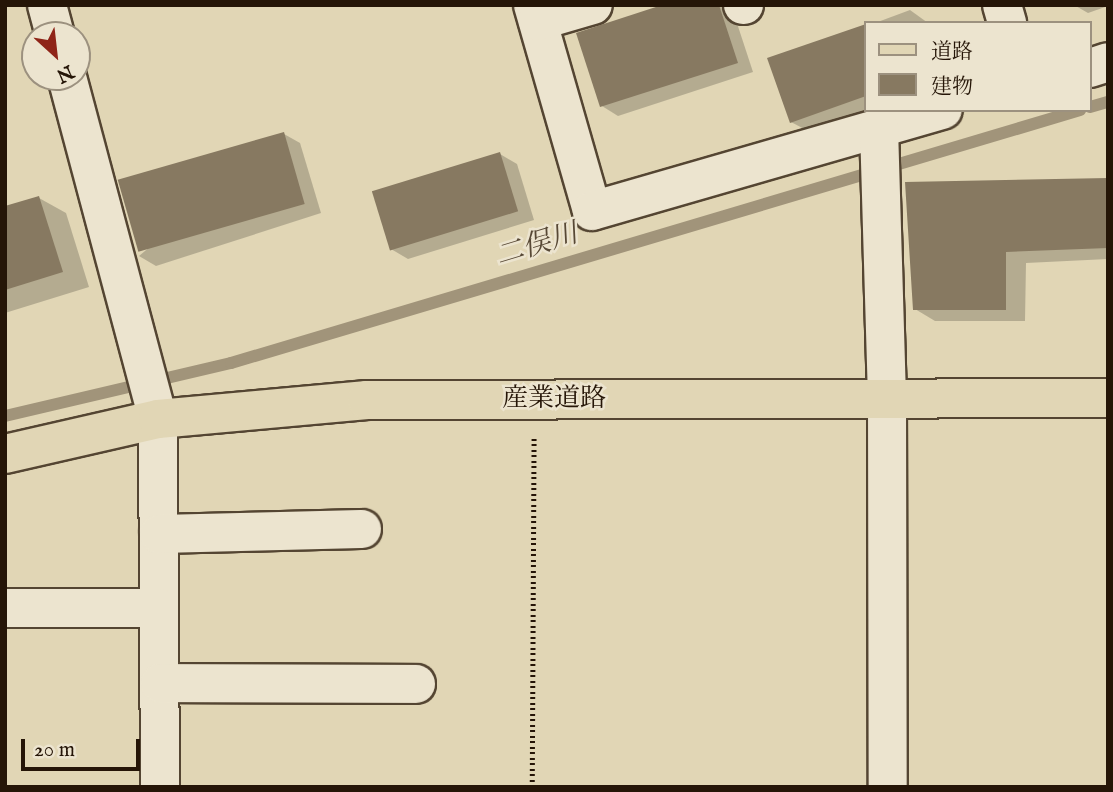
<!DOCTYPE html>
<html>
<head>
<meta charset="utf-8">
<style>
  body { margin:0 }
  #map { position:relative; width:1113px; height:792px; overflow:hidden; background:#e1d6b5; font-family:"IM FELL English","Noto Serif JP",serif }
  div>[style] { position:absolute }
  .shadow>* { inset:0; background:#0003 }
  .stream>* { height:12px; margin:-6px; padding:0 6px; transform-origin:6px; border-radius:6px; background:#a1947a }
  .building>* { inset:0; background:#877961; transform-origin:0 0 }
  .path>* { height:4.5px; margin-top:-2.25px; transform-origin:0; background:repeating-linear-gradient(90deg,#251507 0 2px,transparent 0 5.5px) }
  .roads { filter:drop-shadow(2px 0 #544532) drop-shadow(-2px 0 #544532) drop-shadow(0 2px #544532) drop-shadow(0 -2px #544532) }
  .minor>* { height:38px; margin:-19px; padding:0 19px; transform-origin:19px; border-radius:19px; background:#ece4cf }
  .major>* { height:38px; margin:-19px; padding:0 19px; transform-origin:19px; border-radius:19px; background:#e1d6b5 }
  span { translate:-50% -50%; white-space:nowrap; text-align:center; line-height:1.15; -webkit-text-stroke:5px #ece4cf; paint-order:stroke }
  .street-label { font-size:26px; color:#251507 }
  .water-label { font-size:28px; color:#574835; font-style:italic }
  .frame { position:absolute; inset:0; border:7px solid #251507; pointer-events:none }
  .legend { position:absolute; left:864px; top:21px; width:228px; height:91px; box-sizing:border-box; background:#ece4cf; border:2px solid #9c917f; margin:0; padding:9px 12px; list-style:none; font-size:21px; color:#251507 }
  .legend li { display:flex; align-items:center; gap:14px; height:35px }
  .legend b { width:35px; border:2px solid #9c917f }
  .north { position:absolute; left:21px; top:21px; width:70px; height:70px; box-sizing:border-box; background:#ece4cf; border:2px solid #9c917f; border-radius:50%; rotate:153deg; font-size:19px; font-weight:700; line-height:28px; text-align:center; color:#251507 }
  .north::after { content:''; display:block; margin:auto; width:24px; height:32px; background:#8f2418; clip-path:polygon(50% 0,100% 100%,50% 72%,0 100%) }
  .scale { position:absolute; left:21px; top:739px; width:119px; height:32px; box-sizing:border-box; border:4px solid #251507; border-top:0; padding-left:9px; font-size:21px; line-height:24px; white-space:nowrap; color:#251507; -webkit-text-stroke:5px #ece4cf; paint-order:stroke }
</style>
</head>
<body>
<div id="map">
  <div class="shadow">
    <div style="clip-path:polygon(668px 5px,731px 5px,753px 72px,618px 116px,602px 106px)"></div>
    <div style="clip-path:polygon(1074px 5px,1108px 5px,1108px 6px,1088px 13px)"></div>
    <div style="clip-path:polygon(910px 10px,928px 23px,875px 23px)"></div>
    <div style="clip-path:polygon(866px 26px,868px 110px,808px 131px,791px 122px,769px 59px)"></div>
    <div style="clip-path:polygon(284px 134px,300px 143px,321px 213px,156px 266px,139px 256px)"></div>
    <div style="clip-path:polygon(500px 154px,517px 164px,534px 220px,408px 259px,391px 249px)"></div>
    <div style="clip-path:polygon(1108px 180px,1108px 259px,1026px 263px,1025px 321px,935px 321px,915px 309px)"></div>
    <div style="clip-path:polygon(39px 198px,66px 213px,89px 287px,5px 313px,5px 208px)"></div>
  </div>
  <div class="stream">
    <div style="left:1090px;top:107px;width:19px;rotate:-16deg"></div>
    <div style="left:5px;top:416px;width:232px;rotate:-13.2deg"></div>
    <div style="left:231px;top:363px;width:886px;rotate:-16.59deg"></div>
  </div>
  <div class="building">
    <div style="clip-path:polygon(662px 5px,719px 5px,738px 63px,600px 107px,576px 33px)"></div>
    <div style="clip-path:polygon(866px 24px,866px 96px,790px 123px,767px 58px)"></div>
    <div style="left:284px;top:132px;width:75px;height:173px;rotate:74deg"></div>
    <div style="left:500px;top:152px;width:62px;height:134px;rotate:73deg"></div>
    <div style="clip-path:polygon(1108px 178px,1108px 248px,1006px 252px,1006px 310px,913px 310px,905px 182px)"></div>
    <div style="clip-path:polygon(39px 196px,63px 272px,5px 290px,5px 206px)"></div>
  </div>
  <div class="path">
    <div style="left:532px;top:787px;width:349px;rotate:-89.7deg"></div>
  </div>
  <div class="roads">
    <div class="minor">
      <div style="left:47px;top:5px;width:31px;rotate:75deg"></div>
      <div style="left:533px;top:5px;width:214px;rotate:74deg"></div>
      <div style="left:592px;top:211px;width:365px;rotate:-16.1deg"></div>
      <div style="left:743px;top:5px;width:1px"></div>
      <div style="left:1002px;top:5px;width:19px;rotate:74deg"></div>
      <div style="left:538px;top:21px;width:57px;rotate:-16.2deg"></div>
      <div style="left:1090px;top:68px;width:19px;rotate:-18deg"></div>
      <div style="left:67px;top:77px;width:354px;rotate:75.1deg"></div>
      <div style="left:158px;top:419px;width:368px;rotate:89.7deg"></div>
      <div style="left:879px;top:128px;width:269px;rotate:88.3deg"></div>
      <div style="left:887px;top:397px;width:390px;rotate:89.9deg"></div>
      <div style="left:159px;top:534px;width:203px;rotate:-1.4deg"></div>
      <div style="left:5px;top:608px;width:154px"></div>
      <div style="left:160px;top:683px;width:256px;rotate:0.2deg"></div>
    </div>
    <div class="major">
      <div style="left:5px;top:454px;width:157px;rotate:-12.9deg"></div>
      <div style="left:158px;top:419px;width:210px;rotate:-5.2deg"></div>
      <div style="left:367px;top:400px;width:741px;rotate:-0.15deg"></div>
    </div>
  </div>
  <div class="street-label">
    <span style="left:554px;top:399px">産業道路</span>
  </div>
  <div class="water-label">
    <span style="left:537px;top:246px;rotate:-17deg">二俣川</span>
  </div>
  <div class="frame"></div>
  <ul class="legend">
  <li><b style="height:9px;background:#e1d6b5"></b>道路</li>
  <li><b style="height:19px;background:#877961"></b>建物</li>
  </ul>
  <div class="north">N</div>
  <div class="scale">20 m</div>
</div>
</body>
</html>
